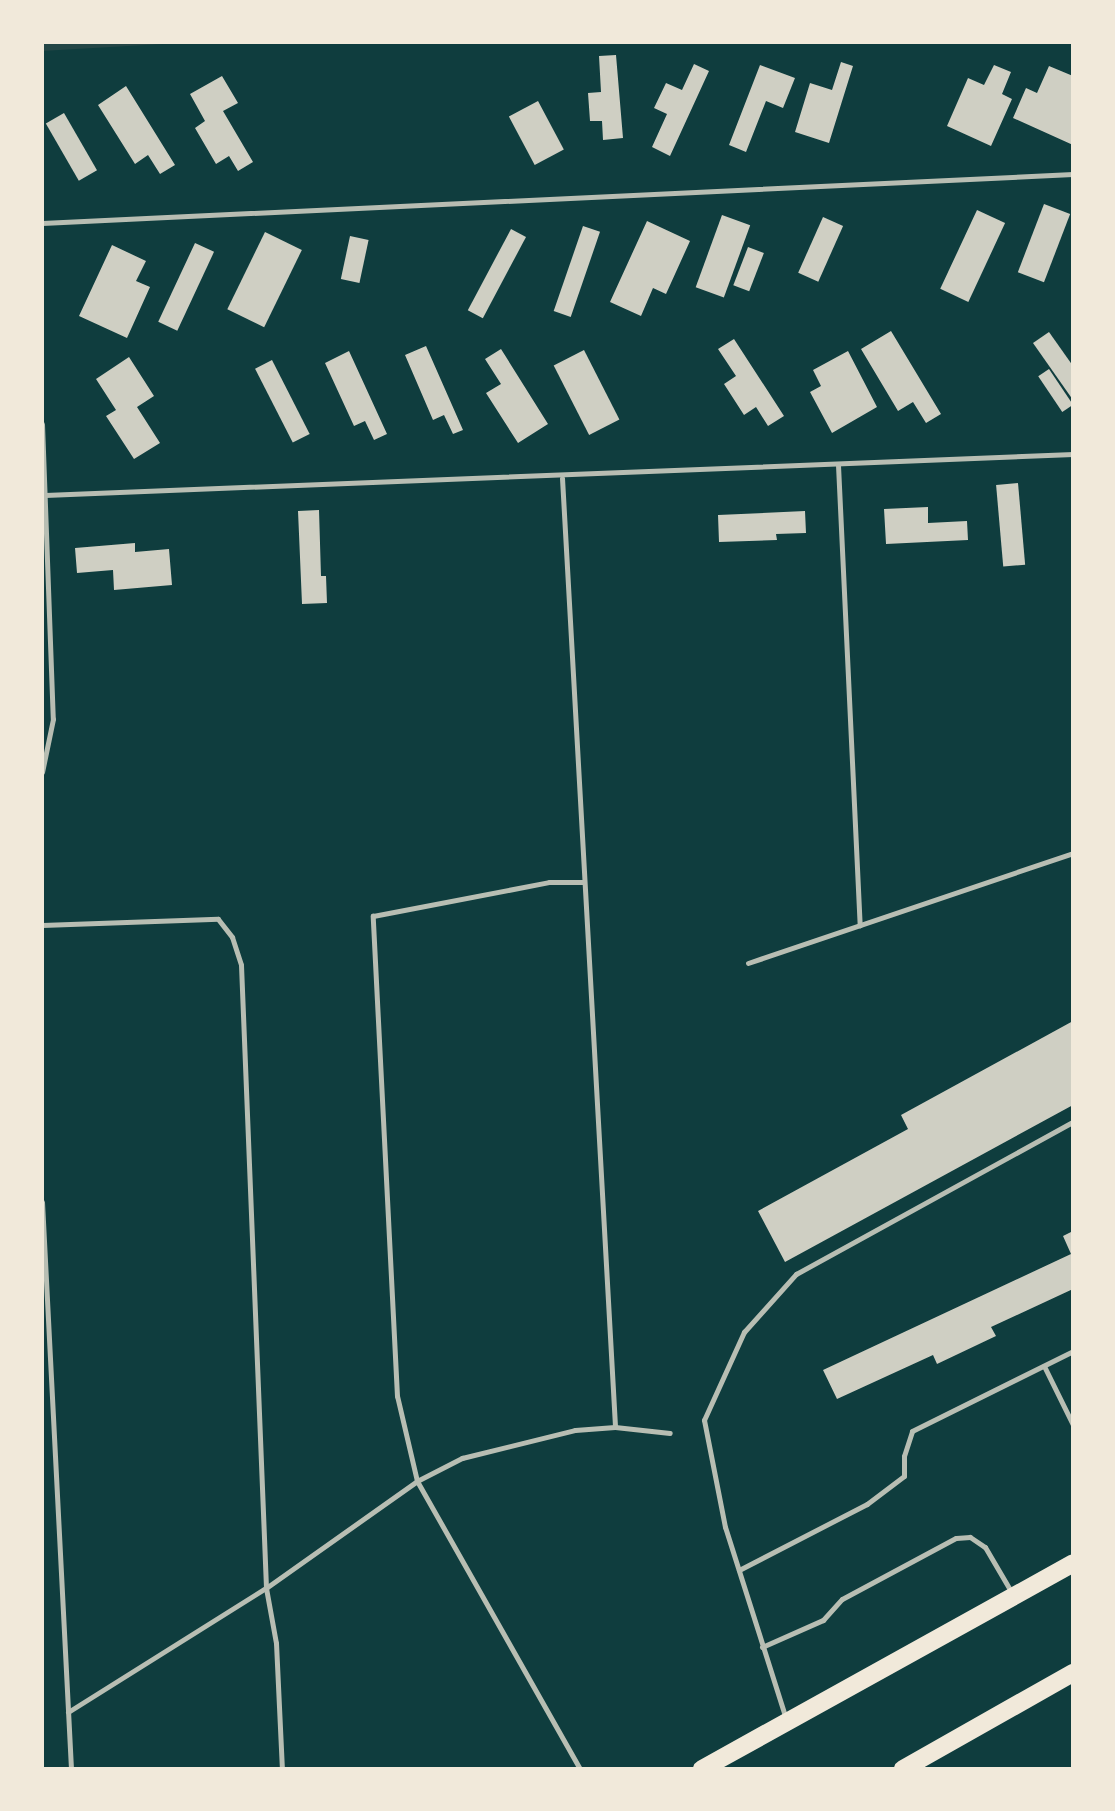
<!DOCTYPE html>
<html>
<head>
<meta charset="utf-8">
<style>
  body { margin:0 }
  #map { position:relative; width:1115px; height:1811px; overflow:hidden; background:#0f3d3e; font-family:Figtree,sans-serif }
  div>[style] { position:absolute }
  .green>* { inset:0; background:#244646 }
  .building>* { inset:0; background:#cfcfc3; transform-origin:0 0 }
  .service>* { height:5px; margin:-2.5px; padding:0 2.5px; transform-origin:2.5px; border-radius:2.5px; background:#b8beb3 }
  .primary>* { height:18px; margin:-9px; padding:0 9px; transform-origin:9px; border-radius:9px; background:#f1e9da }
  span { translate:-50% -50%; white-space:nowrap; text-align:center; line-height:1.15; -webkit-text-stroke:7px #f1e9da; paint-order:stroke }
  .frame { position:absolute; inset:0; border:44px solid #f1e9da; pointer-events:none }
</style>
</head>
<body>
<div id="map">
  <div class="green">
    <div style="clip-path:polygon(42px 42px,197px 42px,42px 51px)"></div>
  </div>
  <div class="building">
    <div style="clip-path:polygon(616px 55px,623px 138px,603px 140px,602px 121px,590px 121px,588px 93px,601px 92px,599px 56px)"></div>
    <div style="clip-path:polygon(841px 62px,853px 66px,829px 143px,795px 132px,810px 83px,832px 90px)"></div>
    <div style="clip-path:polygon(694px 64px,709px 71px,670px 156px,652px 147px,667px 114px,654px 108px,666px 83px,682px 90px)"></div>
    <div style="clip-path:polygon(760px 65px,795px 78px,783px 108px,766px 101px,746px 152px,729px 145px)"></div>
    <div style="clip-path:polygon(994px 65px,1011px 72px,1002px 94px,1012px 99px,991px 146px,947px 126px,968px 78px,984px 85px)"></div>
    <div style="clip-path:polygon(1049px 66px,1073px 76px,1073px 145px,1013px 118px,1026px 88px,1037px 93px)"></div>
    <div style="clip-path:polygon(222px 76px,238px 103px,223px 111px,253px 162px,238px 171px,229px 156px,216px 164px,195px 128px,205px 121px,190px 94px)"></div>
    <div style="clip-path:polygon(126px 86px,175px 165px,160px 174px,148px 155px,135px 164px,98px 105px)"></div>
    <div style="left:538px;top:101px;width:55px;height:33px;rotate:62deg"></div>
    <div style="left:64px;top:113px;width:66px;height:21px;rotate:60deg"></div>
    <div style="left:1044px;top:204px;width:28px;height:73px;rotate:21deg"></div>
    <div style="left:977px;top:210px;width:31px;height:87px;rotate:25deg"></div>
    <div style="left:722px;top:215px;width:30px;height:77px;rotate:20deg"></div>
    <div style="left:823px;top:217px;width:22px;height:61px;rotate:24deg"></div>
    <div style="clip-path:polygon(647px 221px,690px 241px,666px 294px,653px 288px,641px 316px,610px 302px)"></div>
    <div style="left:583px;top:226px;width:18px;height:90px;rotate:19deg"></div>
    <div style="left:511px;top:229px;width:17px;height:92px;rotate:28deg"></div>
    <div style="left:265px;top:232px;width:41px;height:86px;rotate:26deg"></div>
    <div style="left:350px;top:236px;width:19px;height:44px;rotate:12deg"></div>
    <div style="left:195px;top:243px;width:21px;height:87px;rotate:25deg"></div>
    <div style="clip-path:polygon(112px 245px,146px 261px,136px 281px,150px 287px,127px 338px,79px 316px)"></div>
    <div style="left:748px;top:247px;width:17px;height:41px;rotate:21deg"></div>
    <div style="clip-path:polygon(891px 331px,941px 414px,926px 423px,913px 402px,898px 411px,861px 349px)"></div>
    <div style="clip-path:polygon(1049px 332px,1073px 366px,1073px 400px,1033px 343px)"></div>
    <div style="clip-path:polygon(734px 339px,784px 416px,768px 426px,756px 407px,744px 415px,724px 384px,736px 376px,718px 349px)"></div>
    <div style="clip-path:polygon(426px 346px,463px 430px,453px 434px,444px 415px,433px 420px,405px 355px)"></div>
    <div style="clip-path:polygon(501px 349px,548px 424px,518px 443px,486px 393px,501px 384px,485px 359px)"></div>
    <div style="left:584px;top:350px;width:78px;height:34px;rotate:63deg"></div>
    <div style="clip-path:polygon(349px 351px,387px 434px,374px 440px,365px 421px,354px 426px,325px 363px)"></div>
    <div style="clip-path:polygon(848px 351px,877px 407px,832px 433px,810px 392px,821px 386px,813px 370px)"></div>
    <div style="clip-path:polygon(129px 357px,154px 396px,137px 407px,160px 443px,134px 459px,106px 416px,116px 410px,96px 379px)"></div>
    <div style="left:272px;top:360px;width:83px;height:19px;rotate:63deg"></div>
    <div style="left:1049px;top:369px;width:43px;height:13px;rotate:56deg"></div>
    <div style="left:1018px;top:483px;width:82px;height:22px;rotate:85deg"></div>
    <div style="clip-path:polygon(928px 507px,928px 523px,967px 521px,968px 540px,886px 544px,884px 509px)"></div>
    <div style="clip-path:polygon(319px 510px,321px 576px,326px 576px,327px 603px,302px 604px,298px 511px)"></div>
    <div style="clip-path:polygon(805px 511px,806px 533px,776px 534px,777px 540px,719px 542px,718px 515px)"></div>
    <div style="clip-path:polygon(135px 543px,135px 552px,169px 549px,172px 585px,114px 590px,113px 570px,77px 573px,75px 548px)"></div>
    <div style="clip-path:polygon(1073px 1021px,1073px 1105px,785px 1262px,758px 1211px,908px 1129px,901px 1115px)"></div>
    <div style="clip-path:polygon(1073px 1231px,1073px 1289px,991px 1327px,996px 1336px,937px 1364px,933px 1355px,837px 1399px,823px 1370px,1071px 1254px,1063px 1236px)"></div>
  </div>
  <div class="service">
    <div style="left:42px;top:223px;width:1032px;rotate:-2.72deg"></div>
    <div style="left:42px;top:424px;width:295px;rotate:87.9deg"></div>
    <div style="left:53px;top:719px;width:54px;rotate:101.7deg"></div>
    <div style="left:838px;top:465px;width:461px;rotate:87.3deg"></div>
    <div style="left:562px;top:478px;width:950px;rotate:86.8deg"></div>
    <div style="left:45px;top:495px;width:1029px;rotate:-2.28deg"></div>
    <div style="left:42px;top:925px;width:176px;rotate:-2deg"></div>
    <div style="left:218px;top:919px;width:23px;rotate:52deg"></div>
    <div style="left:232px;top:937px;width:29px;rotate:72deg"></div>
    <div style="left:241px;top:965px;width:624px;rotate:87.7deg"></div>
    <div style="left:266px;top:1588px;width:56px;rotate:79.7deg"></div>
    <div style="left:276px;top:1643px;width:126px;rotate:87.3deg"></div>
    <div style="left:748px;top:963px;width:343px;rotate:-18.7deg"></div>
    <div style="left:42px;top:1202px;width:568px;rotate:87.07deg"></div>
    <div style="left:1044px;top:1366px;width:66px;rotate:63.8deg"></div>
    <div style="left:739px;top:1570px;width:144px;rotate:-27.3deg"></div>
    <div style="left:867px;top:1504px;width:46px;rotate:-37.1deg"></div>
    <div style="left:904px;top:1476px;width:20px;rotate:-90deg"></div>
    <div style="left:904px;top:1456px;width:26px;rotate:-72deg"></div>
    <div style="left:912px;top:1431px;width:180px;rotate:-26.4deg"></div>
    <div style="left:762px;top:1647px;width:67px;rotate:-23.9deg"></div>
    <div style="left:823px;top:1620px;width:28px;rotate:-48deg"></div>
    <div style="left:842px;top:1599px;width:129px;rotate:-28.2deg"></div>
    <div style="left:956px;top:1538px;width:14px;rotate:-4deg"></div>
    <div style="left:970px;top:1537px;width:18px;rotate:34deg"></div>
    <div style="left:985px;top:1547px;width:53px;rotate:59.6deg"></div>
    <div style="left:68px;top:1712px;width:234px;rotate:-32.1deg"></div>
    <div style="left:266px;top:1588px;width:185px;rotate:-35.3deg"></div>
    <div style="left:417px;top:1481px;width:51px;rotate:-27.1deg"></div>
    <div style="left:462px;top:1458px;width:116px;rotate:-13.9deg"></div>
    <div style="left:575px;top:1430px;width:40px;rotate:-4.3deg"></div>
    <div style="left:615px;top:1427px;width:55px;rotate:6.2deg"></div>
    <div style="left:786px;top:1719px;width:201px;rotate:-107.6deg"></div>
    <div style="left:725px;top:1527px;width:109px;rotate:-101.1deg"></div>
    <div style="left:704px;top:1420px;width:97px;rotate:-65.6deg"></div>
    <div style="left:744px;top:1332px;width:78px;rotate:-48.1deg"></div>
    <div style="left:796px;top:1274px;width:316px;rotate:-28.8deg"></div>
    <div style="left:580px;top:1769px;width:331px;rotate:-119.5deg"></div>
    <div style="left:417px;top:1481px;width:87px;rotate:-103.2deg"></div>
    <div style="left:397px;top:1396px;width:481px;rotate:-92.9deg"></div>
    <div style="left:373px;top:916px;width:179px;rotate:-10.9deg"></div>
    <div style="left:549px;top:882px;width:35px"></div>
  </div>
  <div class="primary">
    <div style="left:702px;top:1769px;width:424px;rotate:-29deg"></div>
    <div style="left:903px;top:1769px;width:195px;rotate:-29.5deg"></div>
  </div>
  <div class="frame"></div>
</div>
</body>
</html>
